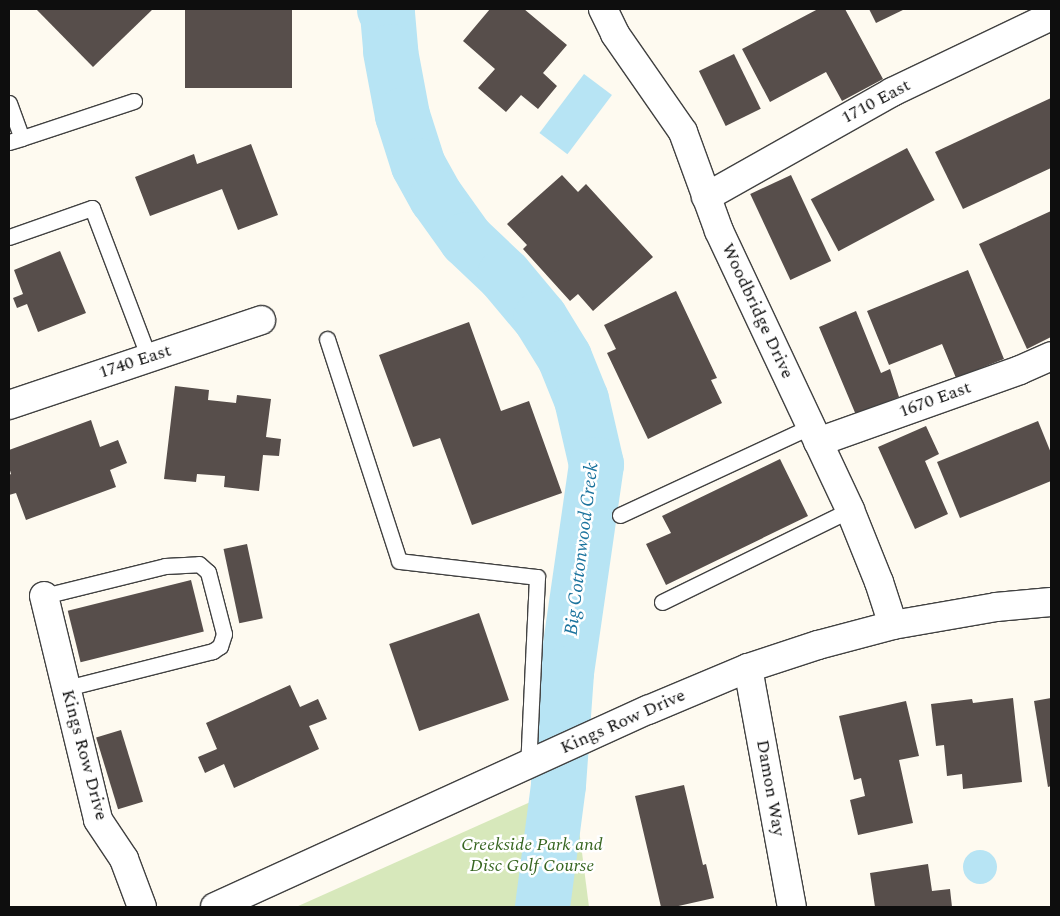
<!DOCTYPE html>
<html>
<head>
<meta charset="utf-8">
<style>
  body { margin:0 }
  #map { position:relative; width:1060px; height:916px; overflow:hidden; background:#fefaf0; font-family:Spectral,serif }
  div>[style] { position:absolute }
  .green>* { inset:0; background:#d7e8bb }
  .water>* { inset:0; background:#b7e4f4; transform-origin:0 0 }
  .round { border-radius:50% }
  .river>* { height:55px; margin:-27.5px; padding:0 27.5px; transform-origin:27.5px; border-radius:27.5px; background:#b7e4f4 }
  .building>* { inset:0; background:#574e4b; transform-origin:0 0 }
  .roads { filter:drop-shadow(1px 0 #414141) drop-shadow(-1px 0 #414141) drop-shadow(0 1px #414141) drop-shadow(0 -1px #414141) }
  .lane>* { height:15px; margin:-7.5px; padding:0 7.5px; transform-origin:7.5px; border-radius:7.5px; background:#fff }
  .street>* { height:28px; margin:-14px; padding:0 14px; transform-origin:14px; border-radius:14px; background:#fff }
  span { translate:-50% -50%; white-space:nowrap; text-align:center; line-height:1.15; -webkit-text-stroke:5px #fff; paint-order:stroke }
  .street-label { font-size:18px; color:#0e0e0e }
  .park-label { font-size:18px; color:#366520; font-style:italic }
  .water-label { font-size:19px; color:#1b739d; font-style:italic }
  .frame { position:absolute; inset:0; border:10px solid #0e0e0e; pointer-events:none }
</style>
</head>
<body>
<div id="map">
  <div class="green">
    <div style="clip-path:polygon(573px 783px,589px 907px,296px 907px)"></div>
  </div>
  <div class="water">
    <div style="left:584px;top:74px;width:35px;height:74px;rotate:37deg"></div>
    <div class="round" style="left:963px;top:850px;width:34px;height:34px"></div>
  </div>
  <div class="river">
    <div style="left:384px;top:9px;width:5px;rotate:53deg"></div>
    <div style="left:387px;top:13px;width:38px;rotate:85deg"></div>
    <div style="left:390px;top:51px;width:65px;rotate:79.4deg"></div>
    <div style="left:402px;top:115px;width:52px;rotate:72.3deg"></div>
    <div style="left:418px;top:165px;width:37px;rotate:61deg"></div>
    <div style="left:436px;top:197px;width:52px;rotate:54.5deg"></div>
    <div style="left:466px;top:239px;width:52px;rotate:43.5deg"></div>
    <div style="left:504px;top:275px;width:56px;rotate:50.1deg"></div>
    <div style="left:540px;top:318px;width:46px;rotate:58.4deg"></div>
    <div style="left:564px;top:357px;width:45px;rotate:68deg"></div>
    <div style="left:581px;top:399px;width:67px;rotate:77deg"></div>
    <div style="left:596px;top:464px;width:211px;rotate:98.2deg"></div>
    <div style="left:566px;top:673px;width:112px;rotate:94.1deg"></div>
    <div style="left:558px;top:785px;width:123px;rotate:97.5deg"></div>
  </div>
  <div class="building">
    <div style="clip-path:polygon(36px 9px,153px 9px,93px 67px)"></div>
    <div style="left:185px;top:9px;width:107px;height:79px"></div>
    <div style="clip-path:polygon(490px 9px,524px 9px,567px 45px,543px 73px,557px 86px,538px 109px,521px 95px,506px 112px,478px 88px,495px 69px,463px 41px)"></div>
    <div style="clip-path:polygon(818px 9px,845px 9px,883px 79px,842px 101px,826px 72px,770px 102px,742px 49px)"></div>
    <div style="clip-path:polygon(869px 9px,905px 9px,876px 23px)"></div>
    <div style="left:734px;top:54px;width:61px;height:39px;rotate:64deg"></div>
    <div style="clip-path:polygon(1051px 98px,1051px 168px,963px 209px,935px 152px)"></div>
    <div style="clip-path:polygon(251px 144px,278px 215px,238px 230px,222px 189px,150px 216px,135px 177px,194px 154px,197px 164px)"></div>
    <div style="left:907px;top:148px;width:59px;height:109px;rotate:62deg"></div>
    <div style="clip-path:polygon(562px 175px,578px 192px,586px 184px,653px 257px,593px 311px,578px 294px,570px 301px,523px 249px,527px 245px,507px 224px)"></div>
    <div style="left:791px;top:175px;width:95px;height:45px;rotate:65deg"></div>
    <div style="clip-path:polygon(1051px 211px,1051px 337px,1027px 349px,979px 244px)"></div>
    <div style="clip-path:polygon(60px 251px,86px 313px,38px 332px,27px 304px,17px 308px,13px 298px,23px 294px,14px 270px)"></div>
    <div style="clip-path:polygon(968px 270px,1004px 359px,956px 378px,942px 344px,889px 365px,867px 311px)"></div>
    <div style="clip-path:polygon(676px 291px,717px 378px,711px 380px,722px 403px,648px 439px,607px 353px,616px 349px,604px 325px)"></div>
    <div style="clip-path:polygon(856px 311px,881px 373px,890px 369px,899px 397px,856px 415px,819px 327px)"></div>
    <div style="clip-path:polygon(469px 322px,501px 411px,529px 401px,562px 493px,472px 525px,440px 438px,413px 447px,379px 355px)"></div>
    <div style="clip-path:polygon(175px 386px,209px 390px,208px 400px,236px 403px,237px 395px,271px 399px,266px 437px,281px 439px,279px 456px,263px 455px,259px 491px,224px 487px,225px 476px,197px 474px,196px 482px,164px 479px)"></div>
    <div style="clip-path:polygon(91px 420px,100px 447px,118px 440px,127px 463px,110px 470px,116px 487px,26px 520px,16px 493px,9px 495px,9px 475px,11px 474px,9px 467px,9px 450px)"></div>
    <div style="clip-path:polygon(1038px 421px,1051px 453px,1051px 481px,960px 518px,937px 462px)"></div>
    <div style="clip-path:polygon(926px 426px,939px 454px,925px 461px,948px 514px,915px 529px,878px 447px)"></div>
    <div style="clip-path:polygon(780px 459px,808px 516px,666px 585px,646px 544px,671px 533px,662px 516px)"></div>
    <div style="left:247px;top:544px;width:76px;height:24px;rotate:78deg"></div>
    <div style="left:191px;top:580px;width:53px;height:127px;rotate:76deg"></div>
    <div style="left:479px;top:613px;width:92px;height:95px;rotate:71deg"></div>
    <div style="clip-path:polygon(290px 685px,300px 707px,318px 699px,327px 719px,309px 726px,319px 749px,234px 788px,224px 764px,205px 773px,198px 757px,217px 749px,206px 723px)"></div>
    <div style="clip-path:polygon(1013px 698px,1022px 782px,963px 789px,962px 774px,947px 776px,944px 745px,936px 746px,931px 704px,972px 699px,973px 703px)"></div>
    <div style="clip-path:polygon(1051px 698px,1051px 786px,1048px 787px,1034px 701px)"></div>
    <div style="clip-path:polygon(906px 701px,919px 756px,899px 760px,913px 823px,858px 835px,850px 800px,865px 796px,861px 778px,854px 780px,839px 716px)"></div>
    <div style="left:121px;top:730px;width:75px;height:26px;rotate:73deg"></div>
    <div style="clip-path:polygon(684px 785px,703px 865px,706px 864px,714px 898px,674px 907px,661px 907px,635px 796px)"></div>
    <div style="clip-path:polygon(928px 864px,932px 891px,950px 889px,952px 907px,875px 907px,870px 873px)"></div>
  </div>
  <div class="roads">
    <div class="lane">
      <div style="left:9px;top:103px;width:37px;rotate:70deg"></div>
      <div style="left:22px;top:138px;width:14px;rotate:163deg"></div>
      <div style="left:22px;top:138px;width:118px;rotate:-18.3deg"></div>
      <div style="left:9px;top:237px;width:88px;rotate:-19.3deg"></div>
      <div style="left:92px;top:208px;width:160px;rotate:69.2deg"></div>
      <div style="left:327px;top:339px;width:233px;rotate:72deg"></div>
      <div style="left:399px;top:561px;width:139px;rotate:6.6deg"></div>
      <div style="left:537px;top:577px;width:188px;rotate:92.7deg"></div>
      <div style="left:620px;top:515px;width:212px;rotate:-24.9deg"></div>
      <div style="left:44px;top:596px;width:125px;rotate:-13.9deg"></div>
      <div style="left:165px;top:566px;width:34px;rotate:-3deg"></div>
      <div style="left:199px;top:564px;width:12px;rotate:42deg"></div>
      <div style="left:208px;top:572px;width:64px;rotate:75.5deg"></div>
      <div style="left:224px;top:634px;width:13px;rotate:108deg"></div>
      <div style="left:220px;top:646px;width:9px;rotate:144deg"></div>
      <div style="left:213px;top:651px;width:151px;rotate:165.8deg"></div>
      <div style="left:662px;top:602px;width:209px;rotate:-26.1deg"></div>
    </div>
    <div class="street">
      <div style="left:603px;top:9px;width:28px;rotate:64deg"></div>
      <div style="left:615px;top:34px;width:119px;rotate:55.2deg"></div>
      <div style="left:683px;top:132px;width:105px;rotate:70deg"></div>
      <div style="left:719px;top:231px;width:308px;rotate:64.8deg"></div>
      <div style="left:850px;top:510px;width:78px;rotate:68.1deg"></div>
      <div style="left:879px;top:582px;width:45px;rotate:72deg"></div>
      <div style="left:706px;top:197px;width:214px;rotate:-29.4deg"></div>
      <div style="left:892px;top:92px;width:176px;rotate:-25.5deg"></div>
      <div style="left:9px;top:405px;width:266px;rotate:-18.6deg"></div>
      <div style="left:818px;top:442px;width:214px;rotate:-19.6deg"></div>
      <div style="left:1020px;top:370px;width:34px;rotate:-24deg"></div>
      <div style="left:44px;top:596px;width:230px;rotate:76.4deg"></div>
      <div style="left:98px;top:820px;width:47px;rotate:56.3deg"></div>
      <div style="left:124px;top:859px;width:51px;rotate:69.4deg"></div>
      <div style="left:748px;top:668px;width:243px;rotate:79.6deg"></div>
      <div style="left:215px;top:907px;width:476px;rotate:-24.5deg"></div>
      <div style="left:648px;top:710px;width:108px;rotate:-22.8deg"></div>
      <div style="left:748px;top:668px;width:74px;rotate:-18.2deg"></div>
      <div style="left:818px;top:645px;width:78px;rotate:-14.9deg"></div>
      <div style="left:893px;top:625px;width:105px;rotate:-9.9deg"></div>
      <div style="left:996px;top:607px;width:55px;rotate:-5.2deg"></div>
    </div>
  </div>
  <div class="street-label">
    <span style="left:876px;top:102px;rotate:-28deg">1710 East</span>
    <span style="left:757px;top:311px;rotate:65deg">Woodbridge Drive</span>
    <span style="left:135px;top:362px;rotate:-18deg">1740 East</span>
    <span style="left:935px;top:400px;rotate:-20deg">1670 East</span>
    <span style="left:623px;top:722px;rotate:-24deg">Kings Row Drive</span>
    <span style="left:84px;top:755px;rotate:75deg">Kings Row Drive</span>
    <span style="left:770px;top:788px;rotate:80deg">Damon Way</span>
  </div>
  <div class="park-label">
    <span style="left:532px;top:856px">Creekside Park and<br>Disc Golf Course</span>
  </div>
  <div class="water-label">
    <span style="left:582px;top:549px;rotate:-83deg">Big Cottonwood Creek</span>
  </div>
  <div class="frame"></div>
</div>
</body>
</html>
